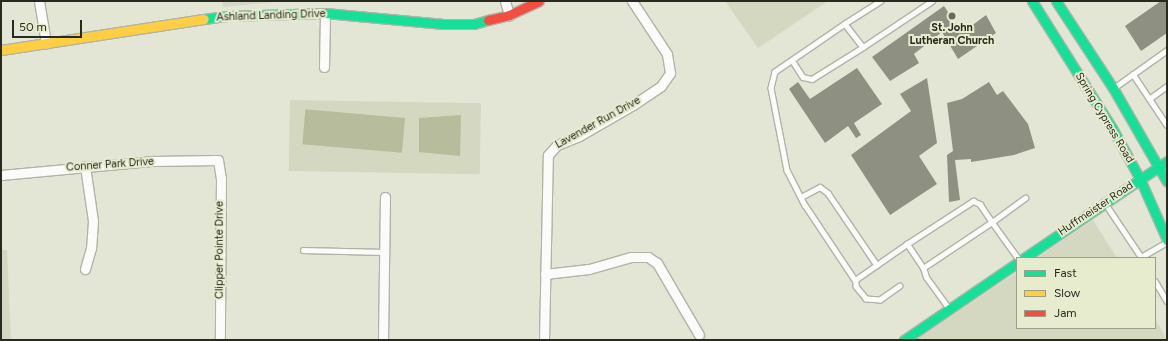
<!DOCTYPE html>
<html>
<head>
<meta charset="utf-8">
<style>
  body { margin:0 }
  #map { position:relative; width:1168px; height:341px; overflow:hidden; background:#e3e6d5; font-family:Figtree,sans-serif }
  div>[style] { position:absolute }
  .green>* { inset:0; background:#d4d8c0; transform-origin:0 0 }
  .water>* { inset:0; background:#b7bc9c; transform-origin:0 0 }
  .building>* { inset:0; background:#8e9182 }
  .roads { filter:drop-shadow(1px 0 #b1b3a6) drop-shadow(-1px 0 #b1b3a6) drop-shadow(0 1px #b1b3a6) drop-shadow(0 -1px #b1b3a6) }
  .lane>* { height:4.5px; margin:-2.25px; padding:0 2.25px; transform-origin:2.25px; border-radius:2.25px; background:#fbfbf9 }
  .street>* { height:9px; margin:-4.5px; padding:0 4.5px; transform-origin:4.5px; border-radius:4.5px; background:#fbfbf9 }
  .fast>* { height:9px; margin:-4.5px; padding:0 4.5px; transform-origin:4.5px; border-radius:4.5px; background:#16e098 }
  .slow>* { height:9px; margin:-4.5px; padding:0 4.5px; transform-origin:4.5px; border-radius:4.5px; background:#ffcf43 }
  .jam>* { height:9px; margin:-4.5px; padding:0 4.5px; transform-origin:4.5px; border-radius:4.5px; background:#f24e42 }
  .dots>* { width:11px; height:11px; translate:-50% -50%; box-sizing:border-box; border:2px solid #e7eccf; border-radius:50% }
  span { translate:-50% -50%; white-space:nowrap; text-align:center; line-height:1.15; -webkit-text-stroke:4px #e7eccf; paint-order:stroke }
  .street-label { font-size:11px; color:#28291f }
  .poi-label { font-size:11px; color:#28291f; font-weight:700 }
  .frame { position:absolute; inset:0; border:2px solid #28291f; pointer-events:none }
  .legend { position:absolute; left:1016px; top:257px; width:140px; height:72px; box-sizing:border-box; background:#e7eccf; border:1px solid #9b9e89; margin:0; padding:5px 7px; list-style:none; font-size:12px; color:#28291f }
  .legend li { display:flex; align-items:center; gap:8px; height:20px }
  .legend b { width:20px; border:1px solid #9b9e89 }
  .scale { position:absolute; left:12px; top:20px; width:70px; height:18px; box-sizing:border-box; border:2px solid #28291f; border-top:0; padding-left:5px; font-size:12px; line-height:14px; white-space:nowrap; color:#28291f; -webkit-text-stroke:3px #e7eccf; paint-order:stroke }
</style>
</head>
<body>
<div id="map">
  <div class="green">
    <div style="clip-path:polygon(222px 1px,274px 1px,274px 2px,223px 7px)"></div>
    <div style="clip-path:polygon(725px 1px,828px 1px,758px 48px)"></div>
    <div style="left:290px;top:100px;width:191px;height:71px;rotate:1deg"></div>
    <div style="clip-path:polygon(1093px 220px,1117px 258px,1037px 258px)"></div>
    <div style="clip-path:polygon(1px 250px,7px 250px,11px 340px,1px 340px)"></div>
    <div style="clip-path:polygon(1017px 272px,1017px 328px,1155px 328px,1155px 319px,1167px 340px,916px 340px)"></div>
  </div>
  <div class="water">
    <div style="clip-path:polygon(461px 115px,460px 156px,419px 152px,419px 118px)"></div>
    <div style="left:405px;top:118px;width:35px;height:100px;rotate:95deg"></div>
  </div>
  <div class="building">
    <div style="clip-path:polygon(1161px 1px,1167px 1px,1167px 33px,1141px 51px,1125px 26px)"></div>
    <div style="clip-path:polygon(944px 6px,962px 33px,986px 15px,996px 33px,958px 59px,942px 32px,914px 54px,919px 63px,890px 81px,872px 57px)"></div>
    <div style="clip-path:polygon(857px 68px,882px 104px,854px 123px,861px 135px,856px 138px,848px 126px,825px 143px,789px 89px,798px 82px,810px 99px)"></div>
    <div style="clip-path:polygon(927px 78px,937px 143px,919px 156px,937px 184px,890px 215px,851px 155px,911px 111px,900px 94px)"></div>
    <div style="clip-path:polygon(989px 82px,997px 95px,1003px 91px,1028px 124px,1035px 148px,1014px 155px,971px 162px,971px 159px,955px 160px,960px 200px,949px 202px,947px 155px,953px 151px,947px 103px,962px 99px)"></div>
  </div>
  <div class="roads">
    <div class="lane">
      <div style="left:881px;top:1px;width:43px;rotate:147.4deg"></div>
      <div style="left:845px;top:24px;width:29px;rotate:52deg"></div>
      <div style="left:863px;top:47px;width:83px;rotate:-33.7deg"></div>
      <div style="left:845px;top:24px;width:85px;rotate:145.6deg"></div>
      <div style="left:775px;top:72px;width:16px;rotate:104deg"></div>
      <div style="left:771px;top:88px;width:84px;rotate:79deg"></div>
      <div style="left:787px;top:170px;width:39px;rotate:63deg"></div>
      <div style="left:805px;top:205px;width:90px;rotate:56.3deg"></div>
      <div style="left:792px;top:60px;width:20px;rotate:57deg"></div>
      <div style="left:803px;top:77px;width:9px;rotate:13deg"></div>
      <div style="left:812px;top:79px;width:60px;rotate:-32.1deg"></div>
      <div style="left:1133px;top:74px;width:61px;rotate:56.3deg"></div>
      <div style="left:1115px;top:87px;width:64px;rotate:-35.4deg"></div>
      <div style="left:1149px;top:99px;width:22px;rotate:-36deg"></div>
      <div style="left:801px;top:197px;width:21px;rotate:-28deg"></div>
      <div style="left:820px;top:187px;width:10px;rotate:37deg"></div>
      <div style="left:828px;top:193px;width:87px;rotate:55.8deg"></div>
      <div style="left:1105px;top:203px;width:66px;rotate:56.1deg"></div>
      <div style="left:303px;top:250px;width:81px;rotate:1.4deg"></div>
      <div style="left:1141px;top:257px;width:30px;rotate:-30deg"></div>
      <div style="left:923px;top:268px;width:29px;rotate:-124deg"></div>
      <div style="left:907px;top:244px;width:79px;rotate:-33.1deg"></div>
      <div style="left:973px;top:201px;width:8px;rotate:23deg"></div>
      <div style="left:980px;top:204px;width:22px;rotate:56deg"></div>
      <div style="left:992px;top:222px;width:41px;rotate:-36deg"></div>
      <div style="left:1155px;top:281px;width:23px;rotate:59deg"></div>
      <div style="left:900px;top:286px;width:24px;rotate:145deg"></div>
      <div style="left:880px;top:300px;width:14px;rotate:-176deg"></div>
      <div style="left:866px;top:299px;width:16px;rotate:-130deg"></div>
      <div style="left:856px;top:287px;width:7px;rotate:-98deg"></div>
      <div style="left:855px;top:280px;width:63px;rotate:-34.7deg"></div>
      <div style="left:949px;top:309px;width:39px;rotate:-126deg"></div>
      <div style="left:926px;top:277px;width:9px;rotate:-108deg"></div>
      <div style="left:923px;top:268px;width:83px;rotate:-33.7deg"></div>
      <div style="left:992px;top:222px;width:44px;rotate:54.2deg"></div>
    </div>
    <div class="street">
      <div style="left:39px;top:1px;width:43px;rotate:80.5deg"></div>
      <div style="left:505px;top:1px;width:15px;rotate:74deg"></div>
      <div style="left:324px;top:67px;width:54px;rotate:-88.9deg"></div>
      <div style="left:85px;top:166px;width:56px;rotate:81.7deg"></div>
      <div style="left:93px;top:221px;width:27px;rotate:94deg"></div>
      <div style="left:91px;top:248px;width:22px;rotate:106deg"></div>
      <div style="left:1px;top:175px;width:153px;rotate:-5.3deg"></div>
      <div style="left:153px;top:161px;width:65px;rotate:-0.9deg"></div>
      <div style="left:218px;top:160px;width:18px;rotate:81deg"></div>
      <div style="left:221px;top:178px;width:162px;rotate:90.4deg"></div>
      <div style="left:545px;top:274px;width:44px;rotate:-6.5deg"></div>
      <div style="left:589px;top:269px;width:44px;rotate:-15.9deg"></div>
      <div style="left:631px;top:257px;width:17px"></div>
      <div style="left:648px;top:257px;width:11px;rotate:34deg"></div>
      <div style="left:657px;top:263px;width:83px;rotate:59.7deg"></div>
      <div style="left:383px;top:340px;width:143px;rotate:-89.2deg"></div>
      <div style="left:544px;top:340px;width:185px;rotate:-88.8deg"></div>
      <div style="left:548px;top:155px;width:13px;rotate:-48deg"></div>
      <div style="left:557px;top:145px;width:24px;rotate:-22deg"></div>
      <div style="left:579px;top:136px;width:62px;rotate:-29.9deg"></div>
      <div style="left:633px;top:105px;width:34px;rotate:-34deg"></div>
      <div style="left:661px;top:86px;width:16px;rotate:-55deg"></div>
      <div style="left:670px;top:73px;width:19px;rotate:-99deg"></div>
      <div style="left:667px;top:54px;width:64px;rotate:-123.4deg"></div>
    </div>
    <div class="fast">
      <div style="left:1032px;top:1px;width:150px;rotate:57.8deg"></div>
      <div style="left:1112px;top:128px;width:58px;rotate:61.2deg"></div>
      <div style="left:1140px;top:179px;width:67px;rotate:66.1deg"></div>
      <div style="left:1056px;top:1px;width:104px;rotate:56.8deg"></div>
      <div style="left:1113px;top:88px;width:108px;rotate:60.1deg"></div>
      <div style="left:204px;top:19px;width:22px;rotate:-8deg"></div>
      <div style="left:226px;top:16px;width:99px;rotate:-1.7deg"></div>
      <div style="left:325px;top:13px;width:119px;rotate:5.3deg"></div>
      <div style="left:443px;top:24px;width:31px"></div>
      <div style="left:474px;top:24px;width:15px;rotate:-16deg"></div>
      <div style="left:1024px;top:258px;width:173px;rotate:-34.1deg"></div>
      <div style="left:904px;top:340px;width:137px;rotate:-34.3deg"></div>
    </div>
    <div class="slow">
      <div style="left:1px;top:50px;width:205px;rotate:-8.7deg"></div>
    </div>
    <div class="jam">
      <div style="left:488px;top:20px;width:22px;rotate:-13deg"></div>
      <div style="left:509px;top:15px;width:33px;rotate:-25deg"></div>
    </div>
  </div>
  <div class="dots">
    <div style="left:952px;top:16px;background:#696b5f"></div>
  </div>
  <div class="street-label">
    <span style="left:271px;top:16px;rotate:-2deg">Ashland Landing Drive</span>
    <span style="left:1104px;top:118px;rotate:59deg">Spring Cypress Road</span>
    <span style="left:598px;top:123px;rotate:-29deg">Lavender Run Drive</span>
    <span style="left:110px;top:165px;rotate:-4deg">Conner Park Drive</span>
    <span style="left:1096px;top:209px;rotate:-34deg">Huffmeister Road</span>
    <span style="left:220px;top:250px;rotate:-90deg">Clipper Pointe Drive</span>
  </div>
  <div class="poi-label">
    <span style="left:952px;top:35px">St. John<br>Lutheran Church</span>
  </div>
  <div class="frame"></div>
  <ul class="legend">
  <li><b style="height:5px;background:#16e098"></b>Fast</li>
  <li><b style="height:5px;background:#ffcf43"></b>Slow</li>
  <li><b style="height:5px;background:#f24e42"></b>Jam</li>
  </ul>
  <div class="scale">50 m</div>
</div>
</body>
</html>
